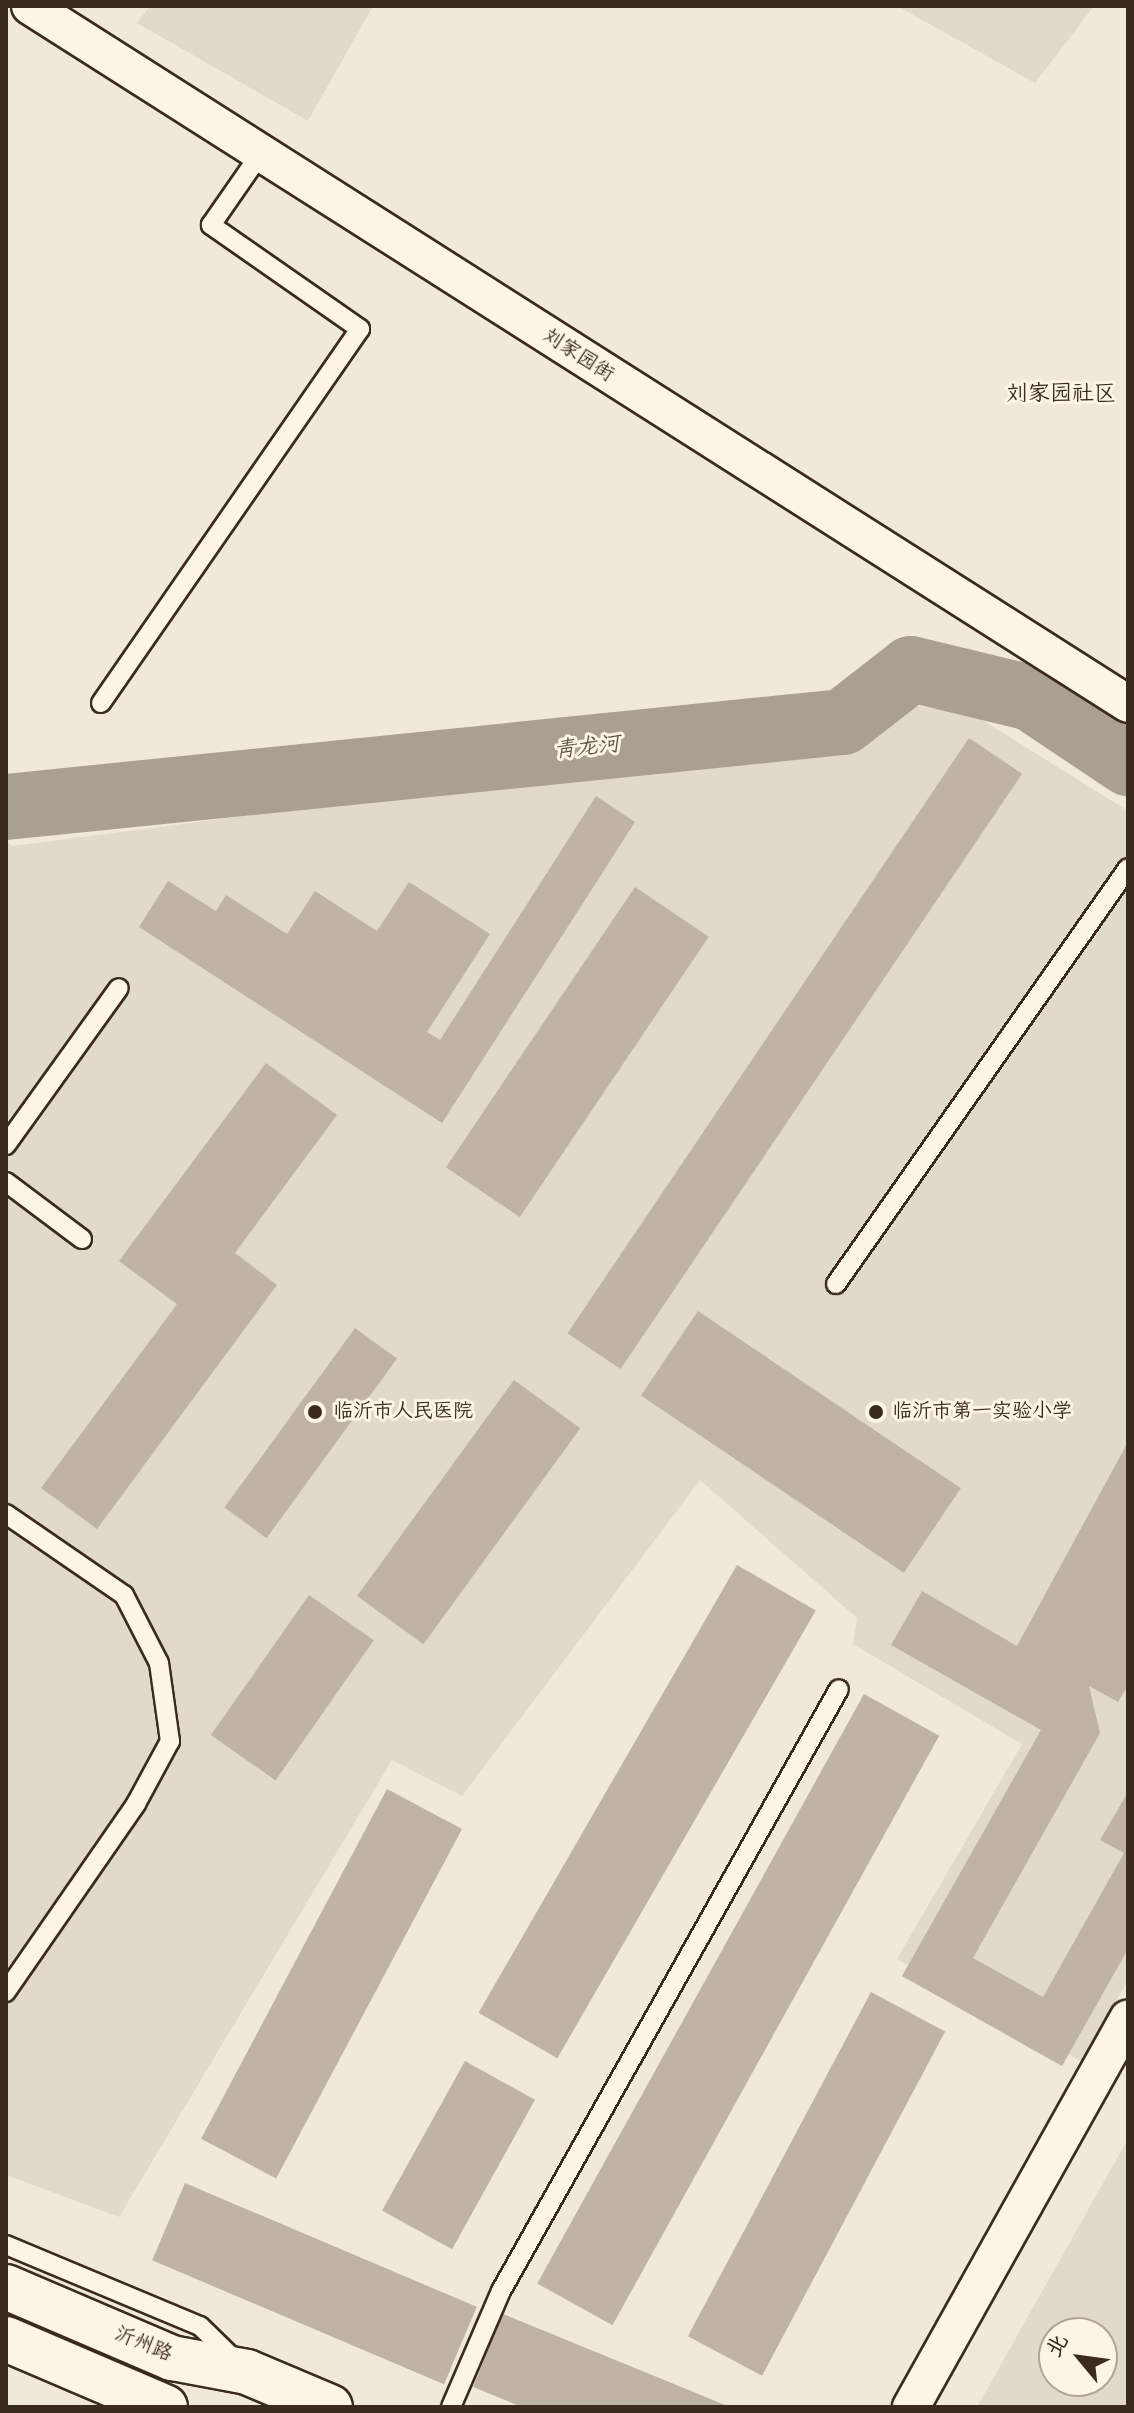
<!DOCTYPE html>
<html>
<head>
<meta charset="utf-8">
<style>
  body { margin:0 }
  #map { position:relative; width:1134px; height:2413px; overflow:hidden; background:#f0e9d9; font-family:Kalam,"LXGW WenKai TC",sans-serif }
  div>[style] { position:absolute }
  .built>* { inset:0; background:#e1d9c9 }
  .river>* { height:66px; margin:-33px; padding:0 33px; transform-origin:33px; border-radius:33px; background:#aaa091 }
  .building>* { inset:0; background:#beb3a4; transform-origin:0 0 }
  .roads { filter:drop-shadow(2px 0 #3b2a1e) drop-shadow(-2px 0 #3b2a1e) drop-shadow(0 2px #3b2a1e) drop-shadow(0 -2px #3b2a1e) }
  .service>* { height:18px; margin:-9px; padding:0 9px; transform-origin:9px; border-radius:9px; background:#fcf5e5 }
  .minor>* { height:36px; margin:-18px; padding:0 18px; transform-origin:18px; border-radius:18px; background:#fcf5e5 }
  .primary>* { height:44px; margin:-22px; padding:0 22px; transform-origin:22px; border-radius:22px; background:#fcf5e5 }
  .dots>* { width:22px; height:22px; translate:-50% -50%; box-sizing:border-box; border:4px solid #fcf5e5; border-radius:50% }
  span { translate:-50% -50%; white-space:nowrap; text-align:center; line-height:1.15; -webkit-text-stroke:6px #fcf5e5; paint-order:stroke }
  .street-label { font-size:20px; color:#3b2a1e }
  .poi-label { font-size:20px; color:#3b2a1e }
  .left { translate:0 -50%; text-align:left }
  .neighbourhood-label { font-size:22px; color:#3b2a1e }
  .water-label { font-size:22px; color:#625346; font-style:italic }
  .frame { position:absolute; inset:0; border:8px solid #3b2a1e; pointer-events:none }
  .north { position:absolute; left:1038px; top:2317px; width:80px; height:80px; box-sizing:border-box; background:#fcf5e5; border:2px solid #afa495; border-radius:50%; rotate:299deg; font-size:22px; font-weight:700; line-height:32px; text-align:center; color:#3b2a1e }
  .north::after { content:''; display:block; margin:auto; width:28px; height:36px; background:#3b2a1e; clip-path:polygon(50% 0,100% 100%,50% 72%,0 100%) }
</style>
</head>
<body>
<div id="map">
  <div class="built">
    <div style="clip-path:polygon(150px 6px,373px 6px,308px 121px,137px 23px)"></div>
    <div style="clip-path:polygon(897px 6px,1094px 6px,1035px 83px)"></div>
    <div style="clip-path:polygon(907px 705px,971px 713px,1128px 811px,1128px 1980px,1082px 2062px,897px 1959px,1022px 1744px,853px 1644px,857px 1618px,700px 1480px,462px 1796px,392px 1760px,119px 2217px,6px 2175px,6px 841px,13px 846px,855px 737px)"></div>
    <div style="clip-path:polygon(evenodd,1128px 2139px,1128px 2407px,977px 2407px,1128px 2139px,1102px 2333px,1102px 2381px,1054px 2381px,1054px 2333px,1102px 2333px)"></div>
  </div>
  <div class="river">
    <div style="left:6px;top:807px;width:841px;rotate:-5.8deg"></div>
    <div style="left:843px;top:722px;width:86px;rotate:-37.9deg"></div>
    <div style="left:911px;top:669px;width:123px;rotate:13.6deg"></div>
    <div style="left:1031px;top:698px;width:117px;rotate:33.8deg"></div>
  </div>
  <div class="building">
    <div style="left:969px;top:738px;width:64px;height:718px;rotate:34deg"></div>
    <div style="clip-path:polygon(596px 796px,635px 822px,442px 1123px,139px 927px,168px 881px,216px 911px,226px 895px,287px 934px,315px 891px,377px 931px,409px 882px,490px 934px,427px 1032px,440px 1040px)"></div>
    <div style="left:635px;top:887px;width:89px;height:338px;rotate:34deg"></div>
    <div style="clip-path:polygon(266px 1063px,337px 1115px,235px 1253px,277px 1285px,97px 1529px,41px 1488px,177px 1304px,119px 1261px)"></div>
    <div style="left:698px;top:1311px;width:317px;height:102px;rotate:34deg"></div>
    <div style="left:355px;top:1328px;width:52px;height:222px;rotate:36deg"></div>
    <div style="left:514px;top:1380px;width:82px;height:267px;rotate:36deg"></div>
    <div style="clip-path:polygon(1128px 1442px,1128px 1685px,1118px 1702px,1089px 1686px,1100px 1733px,973px 1958px,1043px 1997px,1124px 1853px,1100px 1840px,1128px 1792px,1128px 1949px,1062px 2066px,902px 1976px,1041px 1730px,891px 1645px,922px 1591px,1017px 1646px)"></div>
    <div style="left:737px;top:1565px;width:91px;height:517px;rotate:30deg"></div>
    <div style="left:309px;top:1595px;width:79px;height:171px;rotate:35deg"></div>
    <div style="left:864px;top:1694px;width:86px;height:674px;rotate:29deg"></div>
    <div style="left:387px;top:1789px;width:85px;height:396px;rotate:28deg"></div>
    <div style="left:871px;top:1992px;width:84px;height:390px;rotate:28deg"></div>
    <div style="left:465px;top:2061px;width:80px;height:171px;rotate:29deg"></div>
    <div style="left:185px;top:2183px;width:317px;height:84px;rotate:23deg"></div>
    <div style="clip-path:polygon(503px 2314px,730px 2407px,522px 2407px,473px 2387px)"></div>
  </div>
  <div class="roads">
    <div class="service">
      <div style="left:101px;top:703px;width:455px;rotate:-55.3deg"></div>
      <div style="left:360px;top:329px;width:182px;rotate:-145.1deg"></div>
      <div style="left:211px;top:225px;width:88px;rotate:-55.2deg"></div>
      <div style="left:6px;top:1145px;width:193px;rotate:-54.3deg"></div>
      <div style="left:6px;top:1182px;width:95px;rotate:36.9deg"></div>
      <div style="left:836px;top:1284px;width:508px;rotate:-54.93deg"></div>
      <div style="left:6px;top:1514px;width:143px;rotate:34.5deg"></div>
      <div style="left:124px;top:1595px;width:76px;rotate:62.8deg"></div>
      <div style="left:159px;top:1663px;width:79px;rotate:82deg"></div>
      <div style="left:170px;top:1741px;width:72px;rotate:118.4deg"></div>
      <div style="left:136px;top:1804px;width:229px;rotate:124.7deg"></div>
      <div style="left:6px;top:2245px;width:210px;rotate:22.7deg"></div>
      <div style="left:200px;top:2326px;width:50px;rotate:44.2deg"></div>
      <div style="left:451px;top:2407px;width:126px;rotate:-66.7deg"></div>
      <div style="left:501px;top:2291px;width:690px;rotate:-60.69deg"></div>
    </div>
    <div class="minor">
      <div style="left:30px;top:6px;width:1301px;rotate:32.44deg"></div>
      <div style="left:911px;top:2407px;width:445px;rotate:-60.8deg"></div>
    </div>
    <div class="primary">
      <div style="left:6px;top:2287px;width:181px;rotate:23.2deg"></div>
      <div style="left:172px;top:2358px;width:76px;rotate:10.6deg"></div>
      <div style="left:247px;top:2372px;width:90px;rotate:22.9deg"></div>
      <div style="left:6px;top:2339px;width:173px;rotate:23.2deg"></div>
    </div>
  </div>
  <div class="dots">
    <div style="left:315px;top:1412px;background:#3b2a1e"></div>
    <div style="left:876px;top:1412px;background:#3b2a1e"></div>
  </div>
  <div class="street-label">
    <span style="left:578px;top:356px;rotate:33deg">刘家园街</span>
    <span style="left:143px;top:2345px;rotate:22deg">沂州路</span>
  </div>
  <div class="poi-label">
    <span class="left" style="left:333px;top:1412px">临沂市人民医院</span>
    <span class="left" style="left:892px;top:1412px">临沂市第一实验小学</span>
  </div>
  <div class="neighbourhood-label">
    <span style="left:1061px;top:395px">刘家园社区</span>
  </div>
  <div class="water-label">
    <span style="left:587px;top:748px;rotate:-6deg">青龙河</span>
  </div>
  <div class="frame"></div>
  <div class="north">北</div>
</div>
</body>
</html>
